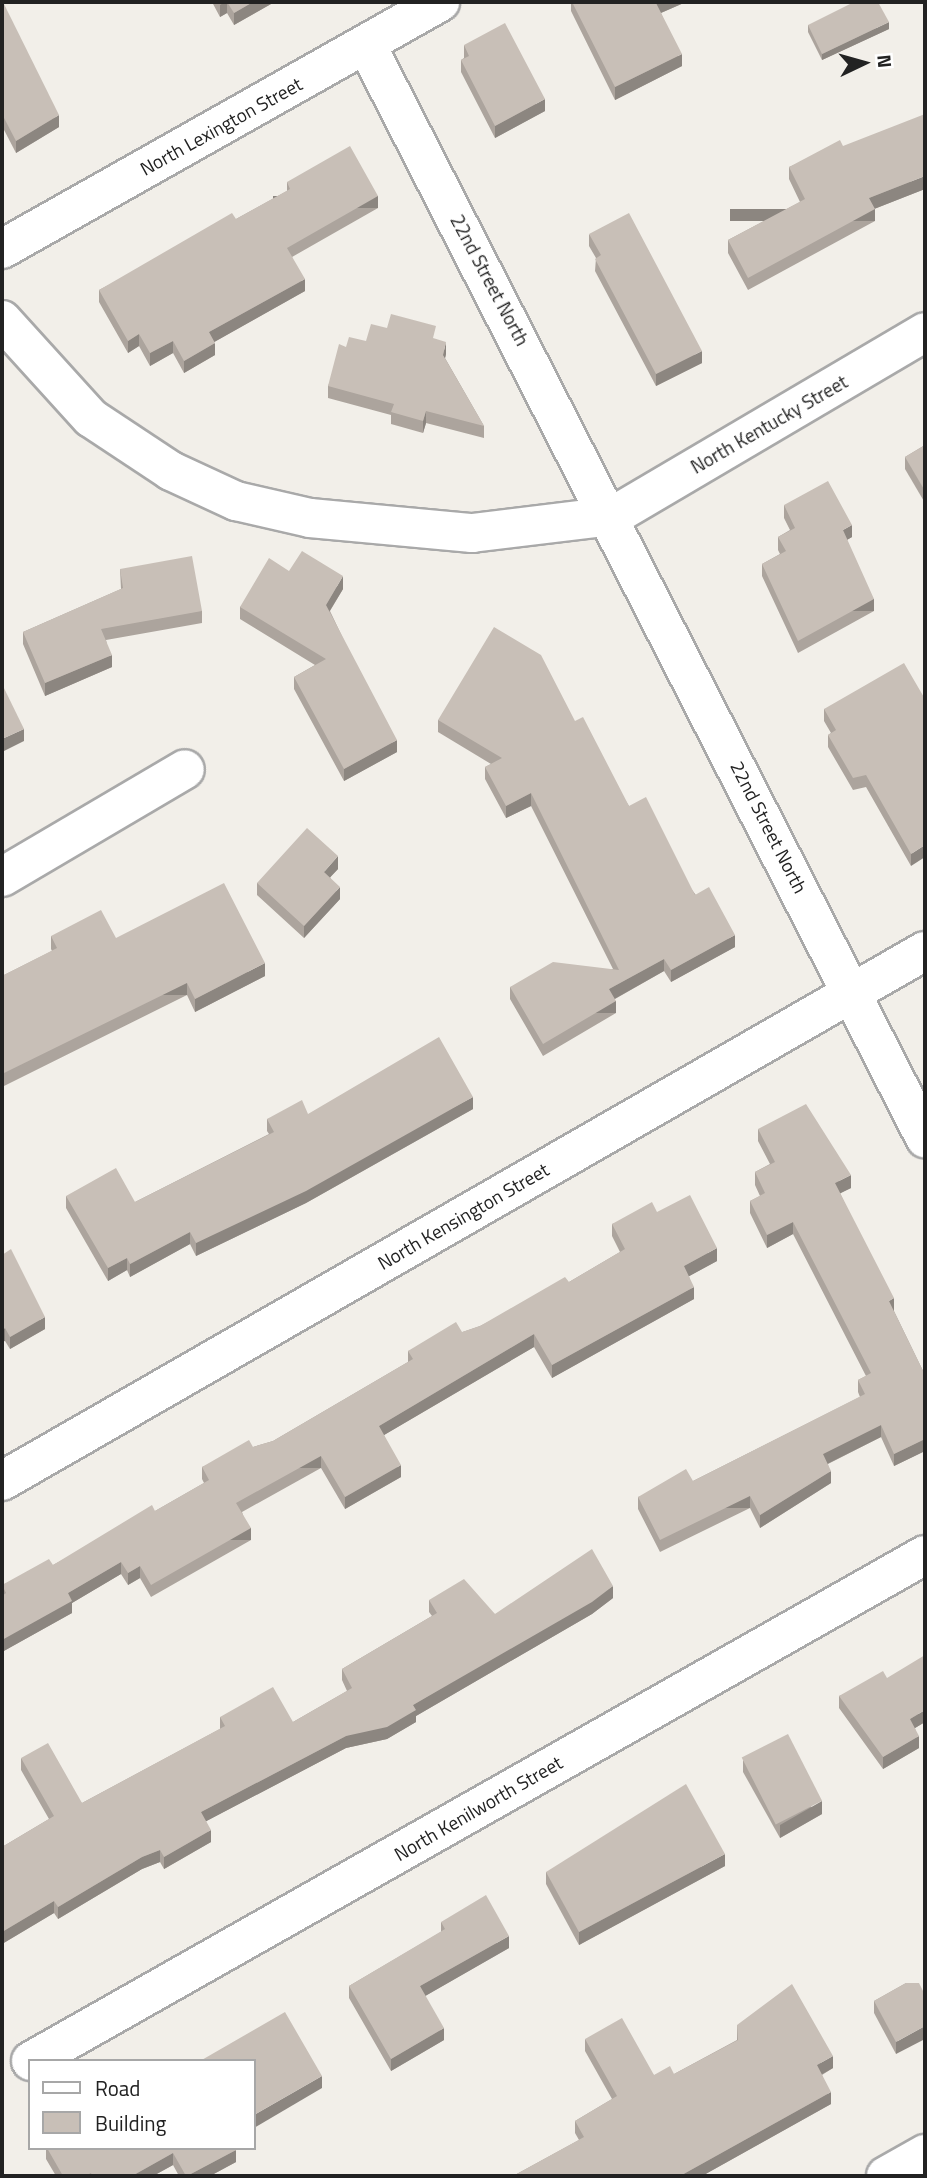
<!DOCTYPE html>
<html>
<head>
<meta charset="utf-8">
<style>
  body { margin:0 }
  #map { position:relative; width:927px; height:2178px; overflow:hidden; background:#f2efe9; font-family:"Titillium Web",sans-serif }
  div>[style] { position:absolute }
  .roads { filter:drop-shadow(2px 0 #a9a9a9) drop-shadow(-2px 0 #a9a9a9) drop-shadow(0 2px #a9a9a9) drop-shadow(0 -2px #a9a9a9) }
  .minor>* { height:38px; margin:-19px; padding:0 19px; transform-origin:19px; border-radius:19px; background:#fff }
  .wall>* { inset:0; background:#aca49d }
  .shaded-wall>* { inset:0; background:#8c8680; transform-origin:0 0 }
  .building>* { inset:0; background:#c8bfb7; transform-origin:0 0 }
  span { translate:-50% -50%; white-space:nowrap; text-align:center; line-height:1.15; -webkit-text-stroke:6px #fff; paint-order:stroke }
  .street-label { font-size:19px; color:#222 }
  .frame { position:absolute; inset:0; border:4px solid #222; pointer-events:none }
  .legend { position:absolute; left:28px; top:2059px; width:228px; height:91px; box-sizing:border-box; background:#fff; border:2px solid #a7a7a7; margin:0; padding:9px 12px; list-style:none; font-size:21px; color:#222 }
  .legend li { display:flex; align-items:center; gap:14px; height:35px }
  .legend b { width:35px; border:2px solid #a7a7a7 }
  .north { position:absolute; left:829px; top:28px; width:70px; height:70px; -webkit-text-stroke:5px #fff; paint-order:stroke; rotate:85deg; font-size:19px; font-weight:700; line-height:28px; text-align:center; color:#222 }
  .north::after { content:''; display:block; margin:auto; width:24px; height:32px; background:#222; clip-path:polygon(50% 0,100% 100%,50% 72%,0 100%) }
</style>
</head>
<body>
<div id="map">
  <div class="roads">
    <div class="minor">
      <div style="left:366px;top:44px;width:1229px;rotate:62.93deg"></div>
      <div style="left:2px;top:249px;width:503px;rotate:-29.42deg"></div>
      <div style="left:2px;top:320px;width:132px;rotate:47.8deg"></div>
      <div style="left:91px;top:418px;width:96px;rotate:33.5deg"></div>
      <div style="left:171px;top:471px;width:72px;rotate:24.8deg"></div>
      <div style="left:236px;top:501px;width:76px;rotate:12.9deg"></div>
      <div style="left:310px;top:518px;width:163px;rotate:5.3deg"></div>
      <div style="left:472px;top:533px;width:142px;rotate:-6.9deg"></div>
      <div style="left:613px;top:516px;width:362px;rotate:-30.5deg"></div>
      <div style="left:2px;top:877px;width:212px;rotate:-30.5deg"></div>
      <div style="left:2px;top:1481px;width:1064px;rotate:-29.87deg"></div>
      <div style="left:31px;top:2061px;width:1027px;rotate:-29.51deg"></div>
      <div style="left:886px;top:2176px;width:45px;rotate:-29.4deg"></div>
    </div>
  </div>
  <div class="wall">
    <div style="clip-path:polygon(2px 2px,59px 127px,16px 153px,2px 126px)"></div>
    <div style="clip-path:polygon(212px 2px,271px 2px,271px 4px,234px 25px,227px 13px,220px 17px)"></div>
    <div style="clip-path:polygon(571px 2px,686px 2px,661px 13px,682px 66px,615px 100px,571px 11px)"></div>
    <div style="clip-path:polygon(808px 25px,889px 29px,822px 60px,808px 32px)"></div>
    <div style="clip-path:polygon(464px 45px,545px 111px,495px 138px,461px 72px,461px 60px,464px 58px)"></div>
    <div style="clip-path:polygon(843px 146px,925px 189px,874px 209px,875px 221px,748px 290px,728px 253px,728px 240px,800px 202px,789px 179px,789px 167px)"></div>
    <div style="clip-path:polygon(287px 182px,378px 208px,292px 257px,305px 291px,214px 342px,215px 355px,184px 373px,173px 353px,150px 366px,139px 346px,128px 353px,99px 302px,99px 290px,236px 219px,287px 191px)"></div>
    <div style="clip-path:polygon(589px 234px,702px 363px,656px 386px,595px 271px,596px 258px,589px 246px)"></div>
    <div style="clip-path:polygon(436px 339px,446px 354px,445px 358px,484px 426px,484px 438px,426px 423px,423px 433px,391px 424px,391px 415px,328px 398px,328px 386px,346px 347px)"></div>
    <div style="clip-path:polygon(925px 445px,925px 503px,905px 469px,905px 457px)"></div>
    <div style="clip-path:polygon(784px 505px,852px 537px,847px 540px,874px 611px,798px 653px,762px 576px,762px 564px,780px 554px,778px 550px,778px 537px,790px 530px,784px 518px)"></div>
    <div style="clip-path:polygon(120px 569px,202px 611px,202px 623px,106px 640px,112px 667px,45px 696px,23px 644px,23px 632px,121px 589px)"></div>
    <div style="clip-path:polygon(289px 571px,343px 589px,330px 611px,397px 752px,344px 781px,294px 689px,294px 677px,315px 665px,240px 619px,240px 607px)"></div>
    <div style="clip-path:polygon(925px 699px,911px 866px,866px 787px,853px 790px,828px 747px,828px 735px,831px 733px,824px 721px,824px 709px)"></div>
    <div style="clip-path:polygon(438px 720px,575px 721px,629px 806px,735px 947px,671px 982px,664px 971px,615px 999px,616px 1013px,543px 1056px,510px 999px,510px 987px,613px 969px,531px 806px,506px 818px,485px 779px,485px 767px,491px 764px,438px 732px)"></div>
    <div style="clip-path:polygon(338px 869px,330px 877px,340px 899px,304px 938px,257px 895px,257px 883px)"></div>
    <div style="clip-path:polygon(51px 936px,116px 938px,265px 976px,195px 1012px,187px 995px,2px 1087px,2px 976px,52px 951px,51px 949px)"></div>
    <div style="clip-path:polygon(473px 1109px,306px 1203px,196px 1256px,190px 1244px,130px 1277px,127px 1270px,108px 1281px,66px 1208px,66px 1196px,135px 1202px,269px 1134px,267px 1131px,267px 1119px,308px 1114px)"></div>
    <div style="clip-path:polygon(758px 1129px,851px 1188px,840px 1193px,894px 1311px,925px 1375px,925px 1451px,894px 1466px,881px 1437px,828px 1464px,831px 1483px,760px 1528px,750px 1508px,660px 1552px,638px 1509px,638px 1497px,693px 1481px,860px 1397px,858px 1392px,858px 1380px,866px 1376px,793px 1234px,767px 1248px,750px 1213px,750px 1201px,760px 1196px,755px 1185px,755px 1172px,770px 1164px,758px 1141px)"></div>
    <div style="clip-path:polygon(657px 1212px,717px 1261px,689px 1276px,694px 1299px,552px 1378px,534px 1347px,384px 1435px,401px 1477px,345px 1509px,321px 1468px,242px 1512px,251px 1540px,151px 1597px,140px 1578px,128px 1585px,121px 1574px,72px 1603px,72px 1613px,2px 1652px,2px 1585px,53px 1565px,155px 1511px,204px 1483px,202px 1479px,202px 1467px,253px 1447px,273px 1441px,408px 1362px,408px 1351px,480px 1326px,569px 1282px,620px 1252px,612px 1236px,612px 1224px)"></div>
    <div style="clip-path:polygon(2px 1255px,45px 1329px,10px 1349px,5px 1341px)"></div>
    <div style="clip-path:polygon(613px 1598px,592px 1614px,416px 1716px,416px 1722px,387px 1739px,346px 1748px,206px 1821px,211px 1842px,164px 1869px,160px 1862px,142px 1869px,58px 1919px,54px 1913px,2px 1944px,2px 1847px,49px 1819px,21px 1770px,21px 1758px,82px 1803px,220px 1729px,220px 1717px,293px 1722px,347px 1691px,342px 1680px,342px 1669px,432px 1616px,429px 1612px,429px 1600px,495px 1614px)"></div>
    <div style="clip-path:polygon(887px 1678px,925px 1722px,915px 1728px,919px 1748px,883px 1769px,839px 1708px,839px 1696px)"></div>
    <div style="clip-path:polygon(743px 1760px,822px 1814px,780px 1838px,743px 1772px)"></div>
    <div style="clip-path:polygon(725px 1866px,579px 1945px,546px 1884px,546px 1872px)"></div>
    <div style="clip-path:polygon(441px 1922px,509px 1948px,425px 1996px,444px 2040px,391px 2071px,349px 1998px,349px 1986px,441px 1932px)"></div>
    <div style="clip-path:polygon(906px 1983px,896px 2054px,874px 2013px,874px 2001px)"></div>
    <div style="clip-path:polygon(737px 2025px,833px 2068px,822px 2075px,831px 2104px,702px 2176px,513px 2176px,579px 2140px,575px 2133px,575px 2121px,612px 2099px,585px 2051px,585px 2039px,654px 2075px,674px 2074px,737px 2040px)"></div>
    <div style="clip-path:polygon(46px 2148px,235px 2148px,236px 2162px,210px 2176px,179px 2176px,173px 2165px,153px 2176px,56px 2176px,46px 2159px)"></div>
  </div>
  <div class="shaded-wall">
    <div style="clip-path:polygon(225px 2px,227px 2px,227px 13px,220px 17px,220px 5px)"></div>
    <div style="clip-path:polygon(253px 2px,271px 2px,271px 4px,234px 25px,234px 13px)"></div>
    <div style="clip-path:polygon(659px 2px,686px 2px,656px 15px,656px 3px)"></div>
    <div style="clip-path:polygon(889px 22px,889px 29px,822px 60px,822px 54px)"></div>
    <div style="clip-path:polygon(682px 54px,682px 66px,615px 100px,615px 87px)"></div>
    <div style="clip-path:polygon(545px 99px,545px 111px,495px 138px,495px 126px)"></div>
    <div style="clip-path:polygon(59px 115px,59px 127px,16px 153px,16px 141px)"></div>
    <div style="clip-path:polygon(925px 176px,925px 189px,869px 211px,869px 198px)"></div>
    <div style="left:378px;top:196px;width:12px;height:105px;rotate:90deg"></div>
    <div style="left:875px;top:209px;width:12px;height:145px;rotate:90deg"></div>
    <div style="clip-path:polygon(305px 279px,305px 291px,209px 345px,209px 332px)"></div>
    <div style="clip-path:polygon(139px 334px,139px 346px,128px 353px,128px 341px)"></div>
    <div style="clip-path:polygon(173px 341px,173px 353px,150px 366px,150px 353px)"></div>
    <div style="clip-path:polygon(446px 342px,446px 354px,443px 367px,443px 355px)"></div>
    <div style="clip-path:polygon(215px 343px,215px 355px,184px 373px,184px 361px)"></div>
    <div style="clip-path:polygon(702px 351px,702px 363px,656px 386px,656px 374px)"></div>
    <div style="clip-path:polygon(426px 411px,426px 423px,423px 433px,423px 421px)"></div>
    <div style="clip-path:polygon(852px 525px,852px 537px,843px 542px,843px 530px)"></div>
    <div style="clip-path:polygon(343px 576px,343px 589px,326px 617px,326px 605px)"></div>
    <div style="left:874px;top:599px;width:12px;height:87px;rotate:90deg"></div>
    <div style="clip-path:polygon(112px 655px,112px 667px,45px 696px,45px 683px)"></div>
    <div style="clip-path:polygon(24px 729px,24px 741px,2px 752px,2px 739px)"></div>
    <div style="clip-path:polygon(397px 740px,397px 752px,344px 781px,344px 769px)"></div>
    <div style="clip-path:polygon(531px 793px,531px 806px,506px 818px,506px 806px)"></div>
    <div style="clip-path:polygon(925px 845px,925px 857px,911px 866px,911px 854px)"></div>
    <div style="clip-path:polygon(338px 856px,338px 869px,324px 884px,324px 872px)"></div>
    <div style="clip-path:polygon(340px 887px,340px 899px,304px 938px,304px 926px)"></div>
    <div style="clip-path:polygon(735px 935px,735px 947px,671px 982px,671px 970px)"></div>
    <div style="clip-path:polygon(664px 959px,664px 971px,609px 1002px,609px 989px)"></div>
    <div style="clip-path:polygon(265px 963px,265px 976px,195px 1012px,195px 999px)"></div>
    <div style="left:187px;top:983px;width:12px;height:206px;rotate:90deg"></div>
    <div style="left:616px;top:1001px;width:12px;height:85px;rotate:90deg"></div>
    <div style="clip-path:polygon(473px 1097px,473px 1109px,306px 1203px,196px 1256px,196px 1243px)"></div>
    <div style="clip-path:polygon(851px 1175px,851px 1188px,835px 1196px,835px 1183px)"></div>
    <div style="clip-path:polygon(793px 1222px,793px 1234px,767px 1248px,767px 1235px)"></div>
    <div style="clip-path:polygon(190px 1232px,190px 1244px,130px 1277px,130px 1264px)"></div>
    <div style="clip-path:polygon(717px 1248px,717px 1261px,684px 1279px,684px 1266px)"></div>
    <div style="clip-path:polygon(127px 1258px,127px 1270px,108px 1281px,108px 1268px)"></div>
    <div style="clip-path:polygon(694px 1287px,694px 1299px,552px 1378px,552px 1365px)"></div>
    <div style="clip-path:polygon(894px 1298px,894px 1311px,889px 1314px,889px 1301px)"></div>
    <div style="clip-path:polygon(45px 1317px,45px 1329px,10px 1349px,10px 1337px)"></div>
    <div style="clip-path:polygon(5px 1328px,5px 1341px,2px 1342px,2px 1330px)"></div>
    <div style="clip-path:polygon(534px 1334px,534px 1347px,379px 1438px,379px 1426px)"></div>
    <div style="clip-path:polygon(881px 1425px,881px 1437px,823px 1466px,823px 1454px)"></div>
    <div style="clip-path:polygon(925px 1439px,925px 1451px,894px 1466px,894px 1454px)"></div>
    <div style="left:321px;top:1456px;width:12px;height:97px;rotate:90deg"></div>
    <div style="clip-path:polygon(401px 1465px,401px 1477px,345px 1509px,345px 1497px)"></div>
    <div style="clip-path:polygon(831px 1471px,831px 1483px,760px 1528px,760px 1515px)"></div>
    <div style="left:750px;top:1496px;width:12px;height:100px;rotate:90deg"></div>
    <div style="left:251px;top:1528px;width:12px;height:115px;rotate:90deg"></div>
    <div style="clip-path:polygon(121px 1562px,121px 1574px,72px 1603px,72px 1613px,2px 1652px,2px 1640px,68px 1593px)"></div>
    <div style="clip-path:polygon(140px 1566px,140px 1578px,128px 1585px,128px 1573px)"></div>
    <div style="clip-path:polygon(613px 1586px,613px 1598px,592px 1614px,416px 1716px,416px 1722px,387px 1739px,346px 1748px,201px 1824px,201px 1812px,346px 1736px,413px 1705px)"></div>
    <div style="clip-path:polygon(925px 1710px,925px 1722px,910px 1731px,910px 1719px)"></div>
    <div style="clip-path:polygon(919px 1736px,919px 1748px,883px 1769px,883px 1757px)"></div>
    <div style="clip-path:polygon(822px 1801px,822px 1814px,780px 1838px,780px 1825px)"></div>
    <div style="clip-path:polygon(211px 1830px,211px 1842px,164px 1869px,164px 1857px)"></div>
    <div style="clip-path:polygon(160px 1850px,160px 1862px,142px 1869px,58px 1919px,58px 1907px,142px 1857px)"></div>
    <div style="clip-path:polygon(725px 1854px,725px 1866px,579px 1945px,579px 1932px)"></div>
    <div style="clip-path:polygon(54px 1901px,54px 1913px,2px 1944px,2px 1932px)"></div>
    <div style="clip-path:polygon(509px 1936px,509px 1948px,420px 1999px,420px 1986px)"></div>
    <div style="clip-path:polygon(925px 2026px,925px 2039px,896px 2054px,896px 2042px)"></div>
    <div style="clip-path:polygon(444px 2028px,444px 2040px,391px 2071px,391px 2059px)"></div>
    <div style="clip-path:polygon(833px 2056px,833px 2068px,817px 2077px,817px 2065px)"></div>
    <div style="clip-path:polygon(322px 2076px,322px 2088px,254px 2128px,254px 2115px)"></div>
    <div style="clip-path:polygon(831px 2092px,831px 2104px,702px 2176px,680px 2176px)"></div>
    <div style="clip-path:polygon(236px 2150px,236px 2162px,210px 2176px,187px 2176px)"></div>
    <div style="clip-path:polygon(173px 2153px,173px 2165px,153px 2176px,132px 2176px)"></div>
  </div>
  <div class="building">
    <div style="clip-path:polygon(2px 2px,3px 2px,59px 115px,16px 141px,2px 114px)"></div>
    <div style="clip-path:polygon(227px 2px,253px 2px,234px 13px)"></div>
    <div style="clip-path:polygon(572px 2px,659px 2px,656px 3px,682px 54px,615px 87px)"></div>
    <div style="clip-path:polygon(854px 2px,878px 2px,889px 22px,822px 54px,808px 25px)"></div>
    <div style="clip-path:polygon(505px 23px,545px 99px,495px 126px,461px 60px,469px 56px,464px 45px)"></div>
    <div style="clip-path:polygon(925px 114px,925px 176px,869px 198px,875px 209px,748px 278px,728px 240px,805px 199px,789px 167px,840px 140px,843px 146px)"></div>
    <div style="clip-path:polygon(350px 146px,378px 196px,287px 248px,305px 279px,209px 332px,215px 343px,184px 361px,173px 341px,150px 353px,139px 334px,128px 341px,99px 290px,232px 213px,236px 219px,290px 189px,287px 182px)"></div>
    <div style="clip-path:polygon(629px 213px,702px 351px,656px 374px,595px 259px,601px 255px,589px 234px)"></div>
    <div style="clip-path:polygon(391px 314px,436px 326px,433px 338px,446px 342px,443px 355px,484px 426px,426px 411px,423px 421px,391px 412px,394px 404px,328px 386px,339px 344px,346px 347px,349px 337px,366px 341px,371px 324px,387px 328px)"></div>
    <div style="clip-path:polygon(925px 445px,925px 491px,905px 457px)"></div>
    <div style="clip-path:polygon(828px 481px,852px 525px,843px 530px,874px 599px,798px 641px,762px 564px,786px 551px,778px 537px,795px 528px,784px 505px)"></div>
    <div style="clip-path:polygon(302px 551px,343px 576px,326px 605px,397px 740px,344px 769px,294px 677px,326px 659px,240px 607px,269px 558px,289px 571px)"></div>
    <div style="clip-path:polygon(192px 556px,202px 611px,101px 629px,112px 655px,45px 683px,23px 632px,123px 588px,120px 569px)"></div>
    <div style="clip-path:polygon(494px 627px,541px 655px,575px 721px,583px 717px,629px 806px,646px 797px,695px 895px,709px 887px,735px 935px,671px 970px,664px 959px,609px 989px,616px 1001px,543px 1044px,510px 987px,553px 962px,619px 970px,531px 793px,506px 806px,485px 767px,502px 758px,438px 720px)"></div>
    <div style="clip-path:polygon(904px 663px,925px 699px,925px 845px,911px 854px,866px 775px,853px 778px,828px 735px,836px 730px,824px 709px)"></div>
    <div style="clip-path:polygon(2px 684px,24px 729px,2px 739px)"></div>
    <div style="clip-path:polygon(307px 828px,338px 856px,324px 872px,340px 887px,304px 926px,257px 883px)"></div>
    <div style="clip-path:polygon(224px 883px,265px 963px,195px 999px,187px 983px,2px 1074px,2px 976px,57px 948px,51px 936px,101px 910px,116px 938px)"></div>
    <div style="clip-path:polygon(439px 1037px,473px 1097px,306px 1191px,196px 1243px,190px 1232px,130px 1264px,127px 1258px,108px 1268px,66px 1196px,116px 1168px,135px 1202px,274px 1132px,267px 1119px,302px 1100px,308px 1114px)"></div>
    <div style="clip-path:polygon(806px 1104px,851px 1175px,835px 1183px,894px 1298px,889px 1301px,925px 1375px,925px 1439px,894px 1454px,881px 1425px,823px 1454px,831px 1471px,760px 1515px,750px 1496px,660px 1540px,638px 1497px,686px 1469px,693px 1481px,865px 1394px,858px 1380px,871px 1373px,793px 1222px,767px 1235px,750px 1201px,765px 1193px,755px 1172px,775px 1162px,758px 1129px)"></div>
    <div style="clip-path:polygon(690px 1195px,717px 1248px,684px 1266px,694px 1287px,552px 1365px,534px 1334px,379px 1426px,401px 1465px,345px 1497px,321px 1456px,236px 1503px,251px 1528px,151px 1585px,140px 1566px,128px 1573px,121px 1562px,68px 1593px,72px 1601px,2px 1640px,2px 1596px,6px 1593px,2px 1585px,49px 1559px,53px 1565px,152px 1505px,155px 1511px,209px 1480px,202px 1467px,249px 1440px,253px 1447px,273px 1441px,413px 1359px,408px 1351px,456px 1322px,462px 1332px,480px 1326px,565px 1277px,569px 1282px,625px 1249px,612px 1224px,652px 1202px,657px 1212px)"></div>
    <div style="clip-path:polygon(11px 1249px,45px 1317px,10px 1337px,5px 1328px,2px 1330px,2px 1255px)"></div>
    <div style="clip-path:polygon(592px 1549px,613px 1586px,592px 1602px,413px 1705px,416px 1710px,387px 1727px,346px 1736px,201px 1812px,211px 1830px,164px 1857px,160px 1850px,142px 1857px,58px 1907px,54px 1901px,2px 1932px,2px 1847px,54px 1816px,21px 1758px,48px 1743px,82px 1803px,225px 1726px,220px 1717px,273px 1687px,293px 1722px,352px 1688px,342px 1669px,437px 1613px,429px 1600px,464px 1579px,495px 1614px)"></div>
    <div style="clip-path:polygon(925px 1655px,925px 1710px,910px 1719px,919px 1736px,883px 1757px,839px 1696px,883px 1671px,887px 1678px)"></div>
    <div style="left:788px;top:1734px;width:75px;height:52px;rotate:63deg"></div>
    <div style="clip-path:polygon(686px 1784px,725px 1854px,579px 1932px,546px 1872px)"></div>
    <div style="clip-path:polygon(486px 1895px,509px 1936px,420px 1986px,444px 2028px,391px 2059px,349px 1986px,445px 1929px,441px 1922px)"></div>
    <div style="clip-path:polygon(906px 1983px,919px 1983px,925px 1995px,925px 2026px,896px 2042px,874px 2001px)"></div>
    <div style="clip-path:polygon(792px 1984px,833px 2056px,817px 2065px,831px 2092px,680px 2176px,513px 2176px,584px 2137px,575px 2121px,617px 2096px,585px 2039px,622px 2018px,654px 2075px,670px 2066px,674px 2074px,738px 2040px,737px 2025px)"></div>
    <div style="clip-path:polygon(285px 2012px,322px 2076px,254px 2115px,254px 2061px,200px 2061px)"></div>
    <div style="clip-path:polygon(47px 2148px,235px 2148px,236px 2150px,187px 2176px,186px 2176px,173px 2153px,132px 2176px,92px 2176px,91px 2173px,85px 2176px,63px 2176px)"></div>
  </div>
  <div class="street-label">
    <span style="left:221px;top:126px;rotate:-29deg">North Lexington Street</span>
    <span style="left:490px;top:280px;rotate:62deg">22nd Street North</span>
    <span style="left:769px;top:424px;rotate:-30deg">North Kentucky Street</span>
    <span style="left:769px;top:827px;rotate:63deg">22nd Street North</span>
    <span style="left:463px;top:1216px;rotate:-30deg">North Kensington Street</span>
    <span style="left:478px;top:1808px;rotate:-30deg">North Kenilworth Street</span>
  </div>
  <div class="frame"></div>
  <ul class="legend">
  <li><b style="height:9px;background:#fff"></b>Road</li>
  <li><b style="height:19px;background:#c8bfb7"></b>Building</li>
  </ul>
  <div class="north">N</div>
</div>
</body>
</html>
